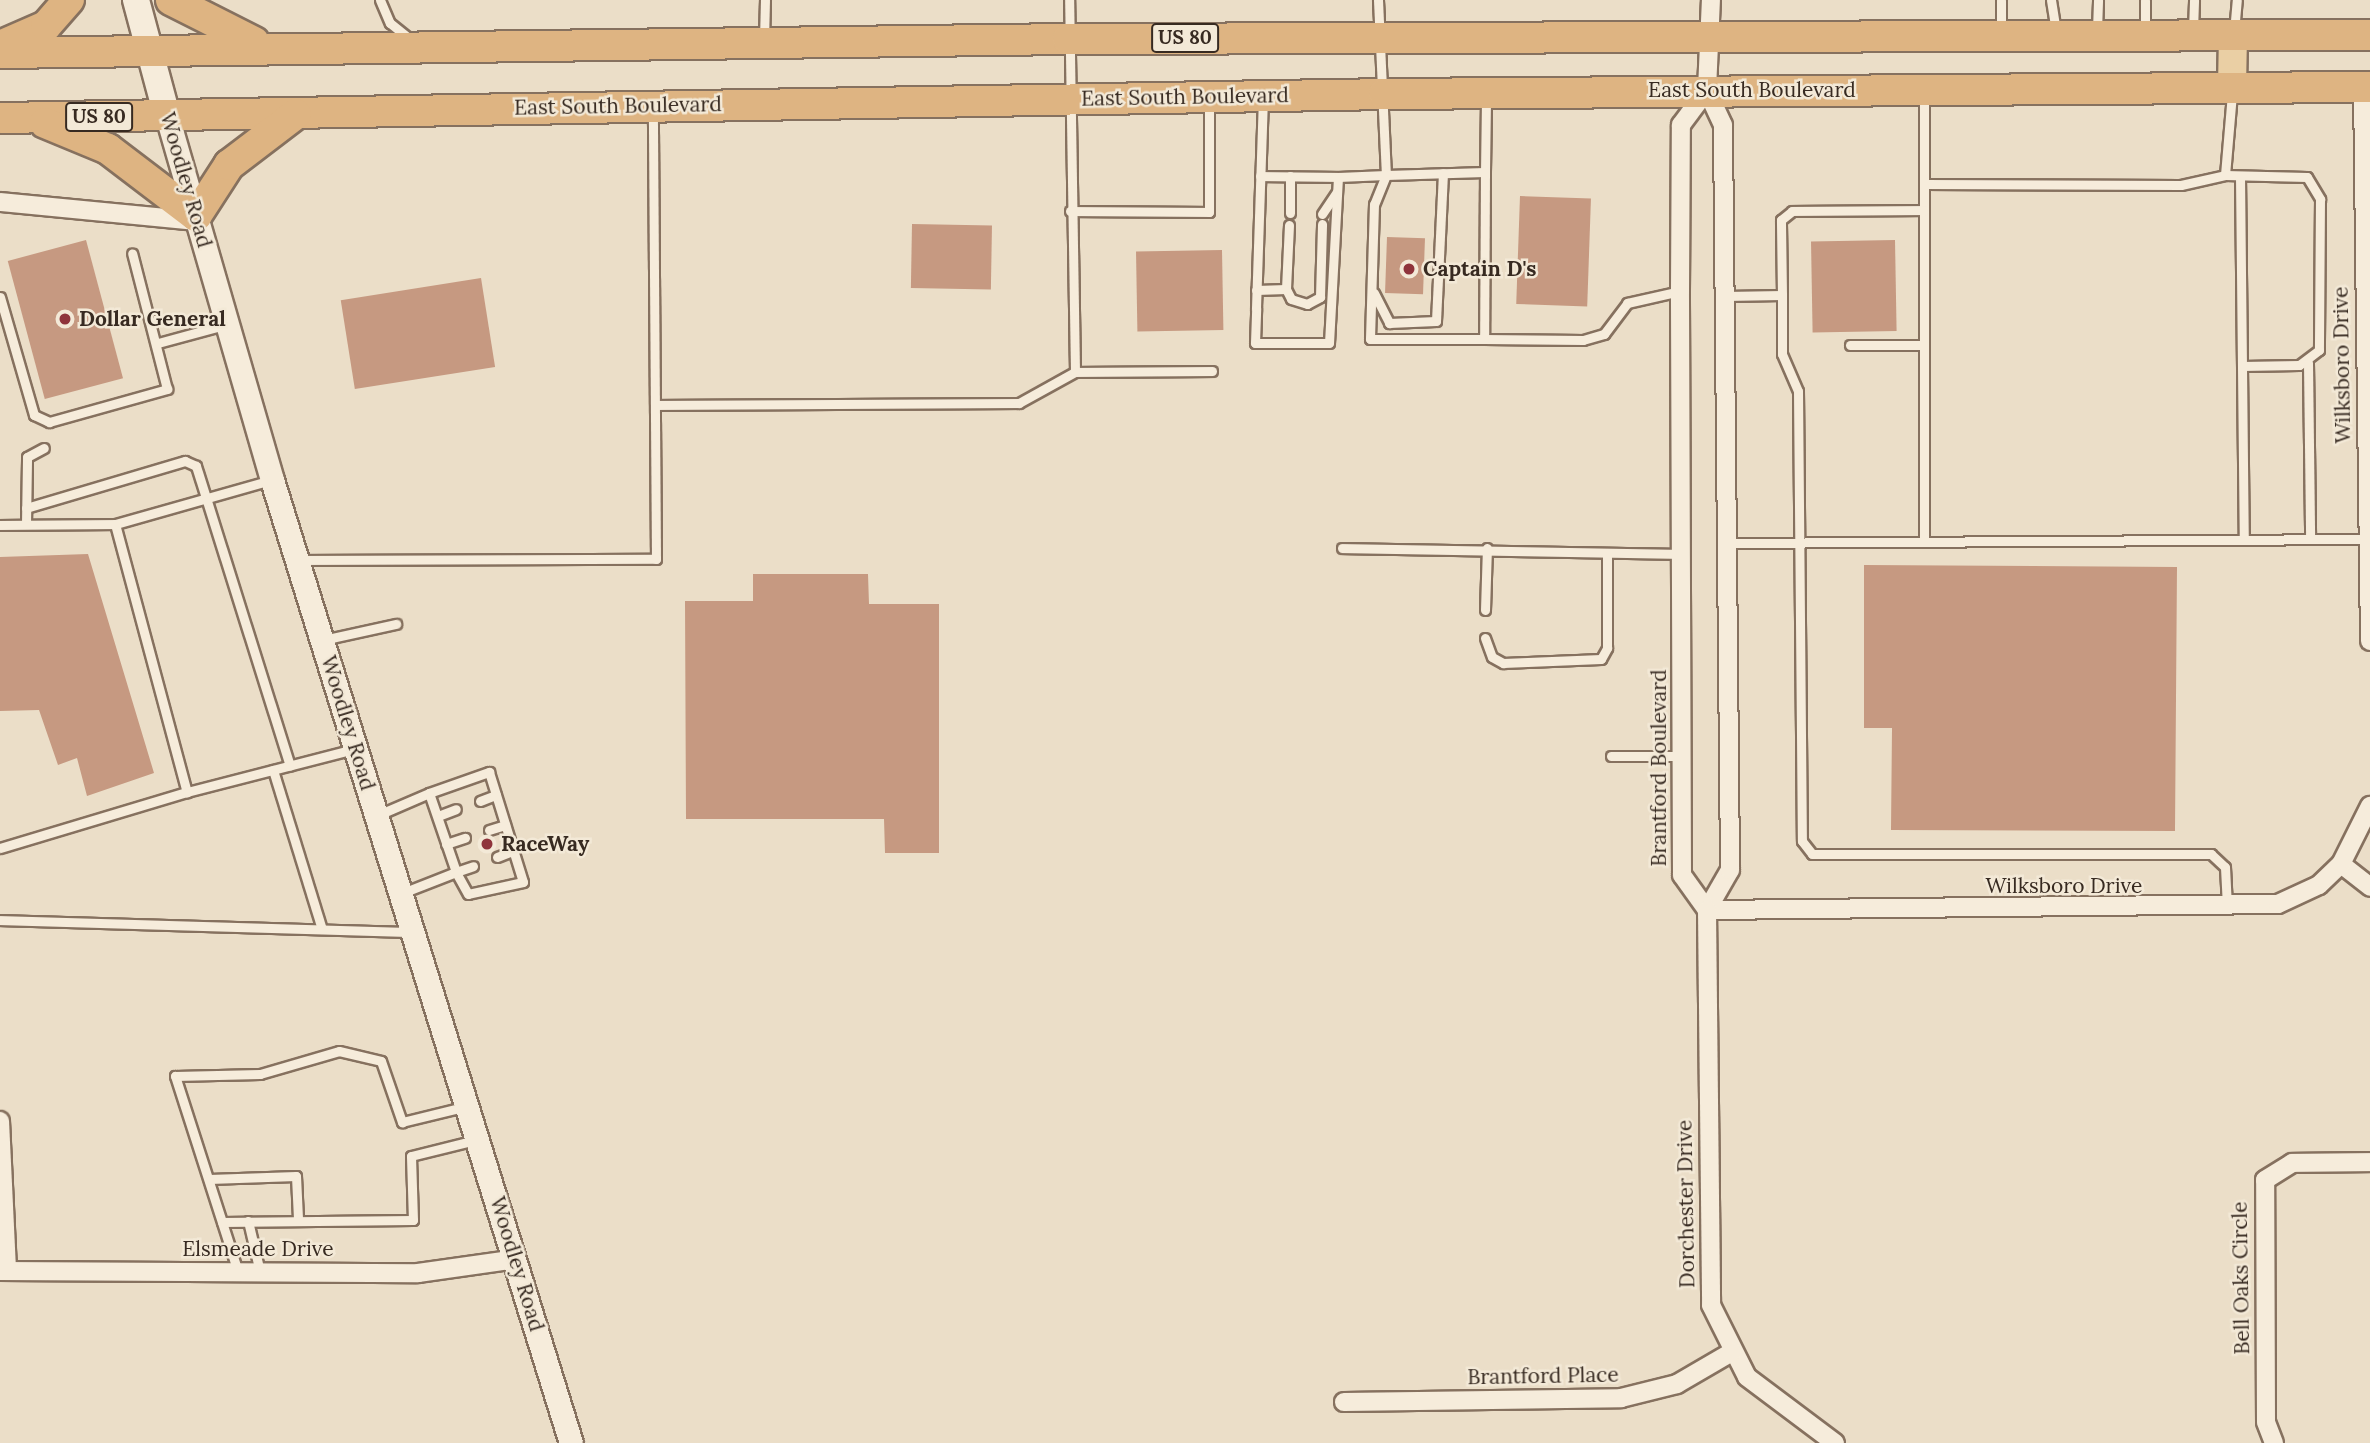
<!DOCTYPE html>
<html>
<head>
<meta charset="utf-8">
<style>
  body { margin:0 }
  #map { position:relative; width:2370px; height:1443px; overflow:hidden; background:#ebdec8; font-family:Lora,serif }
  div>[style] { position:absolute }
  .building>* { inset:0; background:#c69981; transform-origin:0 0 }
  .roads { filter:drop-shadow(2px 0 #86715f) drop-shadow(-2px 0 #86715f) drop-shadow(0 2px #86715f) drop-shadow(0 -2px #86715f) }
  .service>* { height:9px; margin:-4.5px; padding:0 4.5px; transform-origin:4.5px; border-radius:4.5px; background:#f6ecdb }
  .minor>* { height:18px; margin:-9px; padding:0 9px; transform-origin:9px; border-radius:9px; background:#f6ecdb }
  .tertiary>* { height:23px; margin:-11.5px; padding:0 11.5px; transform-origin:11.5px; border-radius:11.5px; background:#f6ecdb }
  .secondary>* { height:26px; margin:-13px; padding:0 13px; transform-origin:13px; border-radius:13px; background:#f6ecdb }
  .primary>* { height:28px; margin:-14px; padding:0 14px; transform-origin:14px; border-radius:14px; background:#eacfa4 }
  .trunk>* { height:30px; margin:-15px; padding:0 15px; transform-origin:15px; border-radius:15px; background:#deb482 }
  .dots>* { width:19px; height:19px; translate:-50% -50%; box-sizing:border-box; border:4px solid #f3e9d7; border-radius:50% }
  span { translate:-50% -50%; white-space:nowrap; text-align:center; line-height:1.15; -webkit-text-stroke:5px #f3e9d7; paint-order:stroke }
  .shield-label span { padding:2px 5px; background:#f3e9d7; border:2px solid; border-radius:5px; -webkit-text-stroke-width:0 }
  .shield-label { font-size:19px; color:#372a21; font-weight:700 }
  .street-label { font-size:21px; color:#372a21 }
  .poi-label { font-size:21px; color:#372a21; font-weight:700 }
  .left { translate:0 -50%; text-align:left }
</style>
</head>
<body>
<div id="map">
  <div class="building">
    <div style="left:1520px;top:196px;width:71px;height:108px;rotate:2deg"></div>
    <div style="left:912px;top:224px;width:80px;height:64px;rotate:1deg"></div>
    <div style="left:1387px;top:237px;width:38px;height:56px;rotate:2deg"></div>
    <div style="left:86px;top:240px;width:143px;height:81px;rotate:75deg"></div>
    <div style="left:1895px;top:240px;width:91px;height:84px;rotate:89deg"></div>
    <div style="left:1222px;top:250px;width:80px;height:86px;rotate:89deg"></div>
    <div style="left:481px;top:278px;width:90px;height:142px;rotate:81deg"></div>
    <div style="clip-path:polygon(88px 554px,154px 773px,87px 796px,77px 758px,58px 765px,39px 710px,0 711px,0 557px)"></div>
    <div style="clip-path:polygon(1864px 565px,2177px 567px,2175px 831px,1891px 830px,1892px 728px,1864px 728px)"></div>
    <div style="clip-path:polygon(753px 574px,868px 574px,869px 604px,939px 604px,939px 853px,885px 853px,884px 819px,686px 819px,685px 601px,753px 601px)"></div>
  </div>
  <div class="roads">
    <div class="service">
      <div style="left:380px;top:0;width:25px;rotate:67deg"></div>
      <div style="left:390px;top:23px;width:26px;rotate:39deg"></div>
      <div style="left:1378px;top:0;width:175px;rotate:87.4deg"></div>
      <div style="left:1386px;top:175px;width:99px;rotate:-1.7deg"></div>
      <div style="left:1485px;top:172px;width:74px;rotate:-89.2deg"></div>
      <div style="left:2001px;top:0;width:33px;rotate:90deg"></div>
      <div style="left:2051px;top:0;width:32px;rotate:81deg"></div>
      <div style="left:2097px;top:30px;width:30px;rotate:-88deg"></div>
      <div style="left:2193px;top:30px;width:30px;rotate:-88deg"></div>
      <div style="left:2234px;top:32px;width:32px;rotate:-85deg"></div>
      <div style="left:2145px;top:33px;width:33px;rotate:-90deg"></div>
      <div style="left:764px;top:40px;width:40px;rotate:-88.6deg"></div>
      <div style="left:1924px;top:96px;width:446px;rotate:90deg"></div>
      <div style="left:1485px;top:172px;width:167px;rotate:90.3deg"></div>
      <div style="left:1484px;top:339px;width:99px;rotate:0.6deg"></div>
      <div style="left:1583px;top:340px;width:22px;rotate:-16deg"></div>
      <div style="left:1604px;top:334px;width:39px;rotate:-53deg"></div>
      <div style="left:1627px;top:303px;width:54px;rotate:-12.8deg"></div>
      <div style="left:2225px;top:175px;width:82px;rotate:-85.1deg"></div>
      <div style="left:1260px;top:176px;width:78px;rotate:0.7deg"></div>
      <div style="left:1338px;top:177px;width:166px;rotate:93.1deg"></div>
      <div style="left:1329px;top:343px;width:74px;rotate:180deg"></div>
      <div style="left:1255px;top:343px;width:35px;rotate:-88deg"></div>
      <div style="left:1256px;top:308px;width:206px;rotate:-88.1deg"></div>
      <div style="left:2240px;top:176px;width:364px;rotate:89.4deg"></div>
      <div style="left:1338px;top:177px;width:48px;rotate:-2.4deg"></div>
      <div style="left:1386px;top:175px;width:31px;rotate:112deg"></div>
      <div style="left:1374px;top:204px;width:135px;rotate:91.7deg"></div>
      <div style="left:1370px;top:339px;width:114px"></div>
      <div style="left:1924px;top:184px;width:257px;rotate:0.2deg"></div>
      <div style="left:2181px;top:185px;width:45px;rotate:-12.8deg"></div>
      <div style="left:2225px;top:175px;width:82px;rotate:1.4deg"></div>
      <div style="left:2307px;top:177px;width:26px;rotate:59deg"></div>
      <div style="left:2320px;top:199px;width:151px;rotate:90.4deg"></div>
      <div style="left:2319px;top:350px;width:25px;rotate:143deg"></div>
      <div style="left:2299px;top:365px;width:57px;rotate:179deg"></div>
      <div style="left:1070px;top:211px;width:139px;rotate:0.4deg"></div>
      <div style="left:1209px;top:212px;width:109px;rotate:-90deg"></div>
      <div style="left:1290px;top:213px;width:37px;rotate:-90deg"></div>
      <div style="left:1322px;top:214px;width:27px;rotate:-56deg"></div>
      <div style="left:1289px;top:225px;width:64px;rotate:92.7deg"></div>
      <div style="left:1286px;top:289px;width:11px;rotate:63deg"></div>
      <div style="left:1291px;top:299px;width:17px;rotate:17deg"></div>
      <div style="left:1307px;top:304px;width:15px;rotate:-28deg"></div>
      <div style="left:1320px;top:297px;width:73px;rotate:-88.4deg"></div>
      <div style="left:1256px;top:290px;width:30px;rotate:-2deg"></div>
      <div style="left:1374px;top:293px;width:34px;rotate:63deg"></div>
      <div style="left:1389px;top:323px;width:47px;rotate:-2.4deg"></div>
      <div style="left:1436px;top:321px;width:148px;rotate:-87.3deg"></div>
      <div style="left:1782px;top:295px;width:59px;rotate:90deg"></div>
      <div style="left:1782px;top:354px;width:40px;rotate:66.6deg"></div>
      <div style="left:1798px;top:391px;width:450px;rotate:89.5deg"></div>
      <div style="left:1802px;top:841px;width:16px;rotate:52deg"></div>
      <div style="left:1812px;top:854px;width:399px"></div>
      <div style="left:2211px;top:854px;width:19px;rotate:43deg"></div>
      <div style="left:2225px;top:867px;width:40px;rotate:87.1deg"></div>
      <div style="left:1725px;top:296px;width:57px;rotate:-1deg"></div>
      <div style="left:1782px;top:295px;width:75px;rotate:-90.8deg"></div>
      <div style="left:1781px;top:220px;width:14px;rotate:-39deg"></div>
      <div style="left:1792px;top:211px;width:132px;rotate:-0.4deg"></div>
      <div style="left:0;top:297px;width:123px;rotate:73.9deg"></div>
      <div style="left:34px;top:415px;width:17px;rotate:25deg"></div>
      <div style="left:49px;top:422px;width:123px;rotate:-15.6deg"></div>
      <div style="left:167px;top:389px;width:140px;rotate:-104.4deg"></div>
      <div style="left:158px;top:343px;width:73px;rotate:-15.2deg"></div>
      <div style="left:1850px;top:345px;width:74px"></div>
      <div style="left:2308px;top:363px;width:176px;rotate:89.3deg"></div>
      <div style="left:1075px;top:372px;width:137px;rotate:-0.4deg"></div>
      <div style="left:655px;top:405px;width:364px;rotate:-0.3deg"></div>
      <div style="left:1019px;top:403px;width:64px;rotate:-29deg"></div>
      <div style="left:1075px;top:372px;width:372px;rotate:-90.9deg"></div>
      <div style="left:271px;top:480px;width:162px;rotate:164.2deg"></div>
      <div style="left:115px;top:524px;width:278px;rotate:75deg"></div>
      <div style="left:187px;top:792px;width:173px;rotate:-14.4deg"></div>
      <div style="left:26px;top:508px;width:166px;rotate:-16.5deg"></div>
      <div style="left:185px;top:461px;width:12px;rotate:24deg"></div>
      <div style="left:196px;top:466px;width:314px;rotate:72.6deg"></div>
      <div style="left:26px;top:524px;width:67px;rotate:-89.1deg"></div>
      <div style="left:27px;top:457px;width:19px;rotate:-28deg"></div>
      <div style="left:0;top:525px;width:115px;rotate:-0.5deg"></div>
      <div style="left:1727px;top:543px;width:641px;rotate:-0.36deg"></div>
      <div style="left:1342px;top:548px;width:338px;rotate:1deg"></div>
      <div style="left:299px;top:560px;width:357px;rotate:-0.2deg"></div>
      <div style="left:656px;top:559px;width:449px;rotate:-90.4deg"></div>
      <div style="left:1485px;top:610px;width:62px;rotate:-88.2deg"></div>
      <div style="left:1485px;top:638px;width:20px;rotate:70deg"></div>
      <div style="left:1492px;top:657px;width:13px;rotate:29deg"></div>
      <div style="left:1503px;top:663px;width:98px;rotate:-2.3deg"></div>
      <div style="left:1601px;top:659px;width:13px;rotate:-61deg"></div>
      <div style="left:1607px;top:648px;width:92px;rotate:-90deg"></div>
      <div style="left:323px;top:640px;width:75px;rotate:-12.4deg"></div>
      <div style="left:1611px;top:756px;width:70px"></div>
      <div style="left:273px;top:770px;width:166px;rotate:72.9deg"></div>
      <div style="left:429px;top:793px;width:64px;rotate:-19.3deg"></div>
      <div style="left:489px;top:772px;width:115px;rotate:72.8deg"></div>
      <div style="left:523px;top:882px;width:56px;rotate:167.7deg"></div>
      <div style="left:468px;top:894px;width:25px;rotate:-119deg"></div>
      <div style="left:456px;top:872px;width:18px;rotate:-19deg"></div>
      <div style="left:480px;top:801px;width:17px;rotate:-21deg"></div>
      <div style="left:378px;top:815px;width:56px;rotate:-23.3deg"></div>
      <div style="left:429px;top:793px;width:83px;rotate:71.1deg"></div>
      <div style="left:456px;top:872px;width:58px;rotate:158.7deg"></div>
      <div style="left:438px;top:816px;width:19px;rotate:-21deg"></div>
      <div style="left:489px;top:830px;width:17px;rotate:-17deg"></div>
      <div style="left:446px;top:844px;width:20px;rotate:-18deg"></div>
      <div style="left:0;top:848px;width:195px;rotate:-16.7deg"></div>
      <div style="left:497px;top:857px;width:17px;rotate:-21deg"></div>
      <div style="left:0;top:920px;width:412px;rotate:1.7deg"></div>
      <div style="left:209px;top:1179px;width:87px;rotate:-2deg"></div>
      <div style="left:296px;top:1176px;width:43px;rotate:87.3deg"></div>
      <div style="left:248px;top:1221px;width:52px;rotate:76.8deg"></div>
      <div style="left:222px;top:1222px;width:191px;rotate:-0.6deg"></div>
      <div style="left:413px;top:1220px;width:64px;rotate:-91.8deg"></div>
      <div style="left:411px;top:1156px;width:66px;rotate:-14deg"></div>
      <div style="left:238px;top:1272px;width:206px;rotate:-107.8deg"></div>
      <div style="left:175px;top:1076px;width:85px;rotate:-1.3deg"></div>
      <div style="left:260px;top:1074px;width:82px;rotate:-16.2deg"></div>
      <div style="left:339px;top:1051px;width:43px;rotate:13.4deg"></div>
      <div style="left:381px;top:1061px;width:65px;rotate:71deg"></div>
      <div style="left:402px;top:1122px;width:67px;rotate:-13.8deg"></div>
    </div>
    <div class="minor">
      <div style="left:2363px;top:87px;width:554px;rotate:89.28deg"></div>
      <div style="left:0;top:202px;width:199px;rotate:5.5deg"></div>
      <div style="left:2341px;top:864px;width:37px;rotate:38deg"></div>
      <div style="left:1707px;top:910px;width:46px;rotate:-60.1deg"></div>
      <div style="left:1730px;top:870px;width:745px;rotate:-90.54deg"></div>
      <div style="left:1723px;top:125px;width:38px;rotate:-115deg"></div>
      <div style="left:1707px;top:90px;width:90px;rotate:-87.5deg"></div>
      <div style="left:1707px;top:910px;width:43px;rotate:-125.5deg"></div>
      <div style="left:1682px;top:875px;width:584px;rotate:-90.2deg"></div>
      <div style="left:1680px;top:291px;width:166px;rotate:-89.7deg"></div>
      <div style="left:1681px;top:125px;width:44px;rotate:-53.4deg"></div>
      <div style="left:1707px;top:910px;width:571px;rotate:-0.6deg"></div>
      <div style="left:2278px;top:904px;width:45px;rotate:-24.9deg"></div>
      <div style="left:2319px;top:885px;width:30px;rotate:-44deg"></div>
      <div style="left:2341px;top:864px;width:65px;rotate:-63.4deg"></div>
      <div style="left:1707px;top:910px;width:395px;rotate:89.4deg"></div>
      <div style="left:1711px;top:1305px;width:80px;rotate:63.4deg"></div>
      <div style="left:1747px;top:1377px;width:110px;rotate:36.9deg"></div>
      <div style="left:0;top:1121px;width:150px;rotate:87.3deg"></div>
      <div style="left:0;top:1271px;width:418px;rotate:0.3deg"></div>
      <div style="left:418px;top:1273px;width:99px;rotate:-8.1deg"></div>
      <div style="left:1344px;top:1402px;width:277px;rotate:-0.8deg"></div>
      <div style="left:1621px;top:1398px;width:58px;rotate:-14deg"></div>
      <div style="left:1677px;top:1384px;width:64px;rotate:-30.2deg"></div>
      <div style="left:2274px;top:1443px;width:22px;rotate:-111deg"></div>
      <div style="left:2266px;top:1422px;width:242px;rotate:-90.2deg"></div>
      <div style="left:2265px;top:1180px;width:32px;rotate:-32deg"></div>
      <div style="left:2292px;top:1163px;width:78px;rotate:-0.7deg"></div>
    </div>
    <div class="tertiary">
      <div style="left:167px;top:116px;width:379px;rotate:73.9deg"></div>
      <div style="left:272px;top:480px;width:1008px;rotate:72.75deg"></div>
    </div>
    <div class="secondary">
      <div style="left:136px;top:0;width:120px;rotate:75deg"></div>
    </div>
    <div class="primary">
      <div style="left:2232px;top:87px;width:53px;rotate:-88.9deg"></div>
    </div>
    <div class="trunk">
      <div style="left:171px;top:0;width:93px;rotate:26.8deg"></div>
      <div style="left:0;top:46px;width:50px;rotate:-23.5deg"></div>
      <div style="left:46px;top:26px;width:35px;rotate:-49deg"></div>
      <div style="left:0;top:53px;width:1068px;rotate:-0.75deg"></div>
      <div style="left:1068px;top:39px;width:1302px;rotate:-0.18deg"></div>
      <div style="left:0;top:118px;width:1384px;rotate:-0.99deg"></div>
      <div style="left:1384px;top:94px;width:986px;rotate:-0.41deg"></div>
      <div style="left:45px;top:123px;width:68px;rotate:22.4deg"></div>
      <div style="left:108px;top:149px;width:111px;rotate:37.3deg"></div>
      <div style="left:196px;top:216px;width:61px;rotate:-57.1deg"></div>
      <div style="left:229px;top:165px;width:84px;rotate:-37.3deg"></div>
    </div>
  </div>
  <div class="dots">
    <div style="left:1409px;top:269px;background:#8f343b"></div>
    <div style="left:65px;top:319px;background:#8f343b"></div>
    <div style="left:487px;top:844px;background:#8f343b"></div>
  </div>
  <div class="shield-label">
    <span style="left:1185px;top:38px">US 80</span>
    <span style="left:99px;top:117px">US 80</span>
  </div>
  <div class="street-label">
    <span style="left:1752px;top:90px">East South Boulevard</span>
    <span style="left:1185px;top:97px;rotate:-1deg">East South Boulevard</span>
    <span style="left:618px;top:106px;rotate:-1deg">East South Boulevard</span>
    <span style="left:186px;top:180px;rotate:74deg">Woodley Road</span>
    <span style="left:2342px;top:365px;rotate:-91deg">Wilksboro Drive</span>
    <span style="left:348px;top:723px;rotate:73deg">Woodley Road</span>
    <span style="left:1659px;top:768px;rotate:-90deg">Brantford Boulevard</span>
    <span style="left:2064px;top:886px">Wilksboro Drive</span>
    <span style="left:1686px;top:1204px;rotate:-91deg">Dorchester Drive</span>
    <span style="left:258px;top:1249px">Elsmeade Drive</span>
    <span style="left:517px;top:1264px;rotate:73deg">Woodley Road</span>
    <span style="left:2241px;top:1278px;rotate:-91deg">Bell Oaks Circle</span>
    <span style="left:1543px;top:1376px;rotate:-1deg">Brantford Place</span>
  </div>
  <div class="poi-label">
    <span class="left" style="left:1423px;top:269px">Captain D's</span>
    <span class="left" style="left:79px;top:319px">Dollar General</span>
    <span class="left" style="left:501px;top:844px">RaceWay</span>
  </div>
</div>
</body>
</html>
